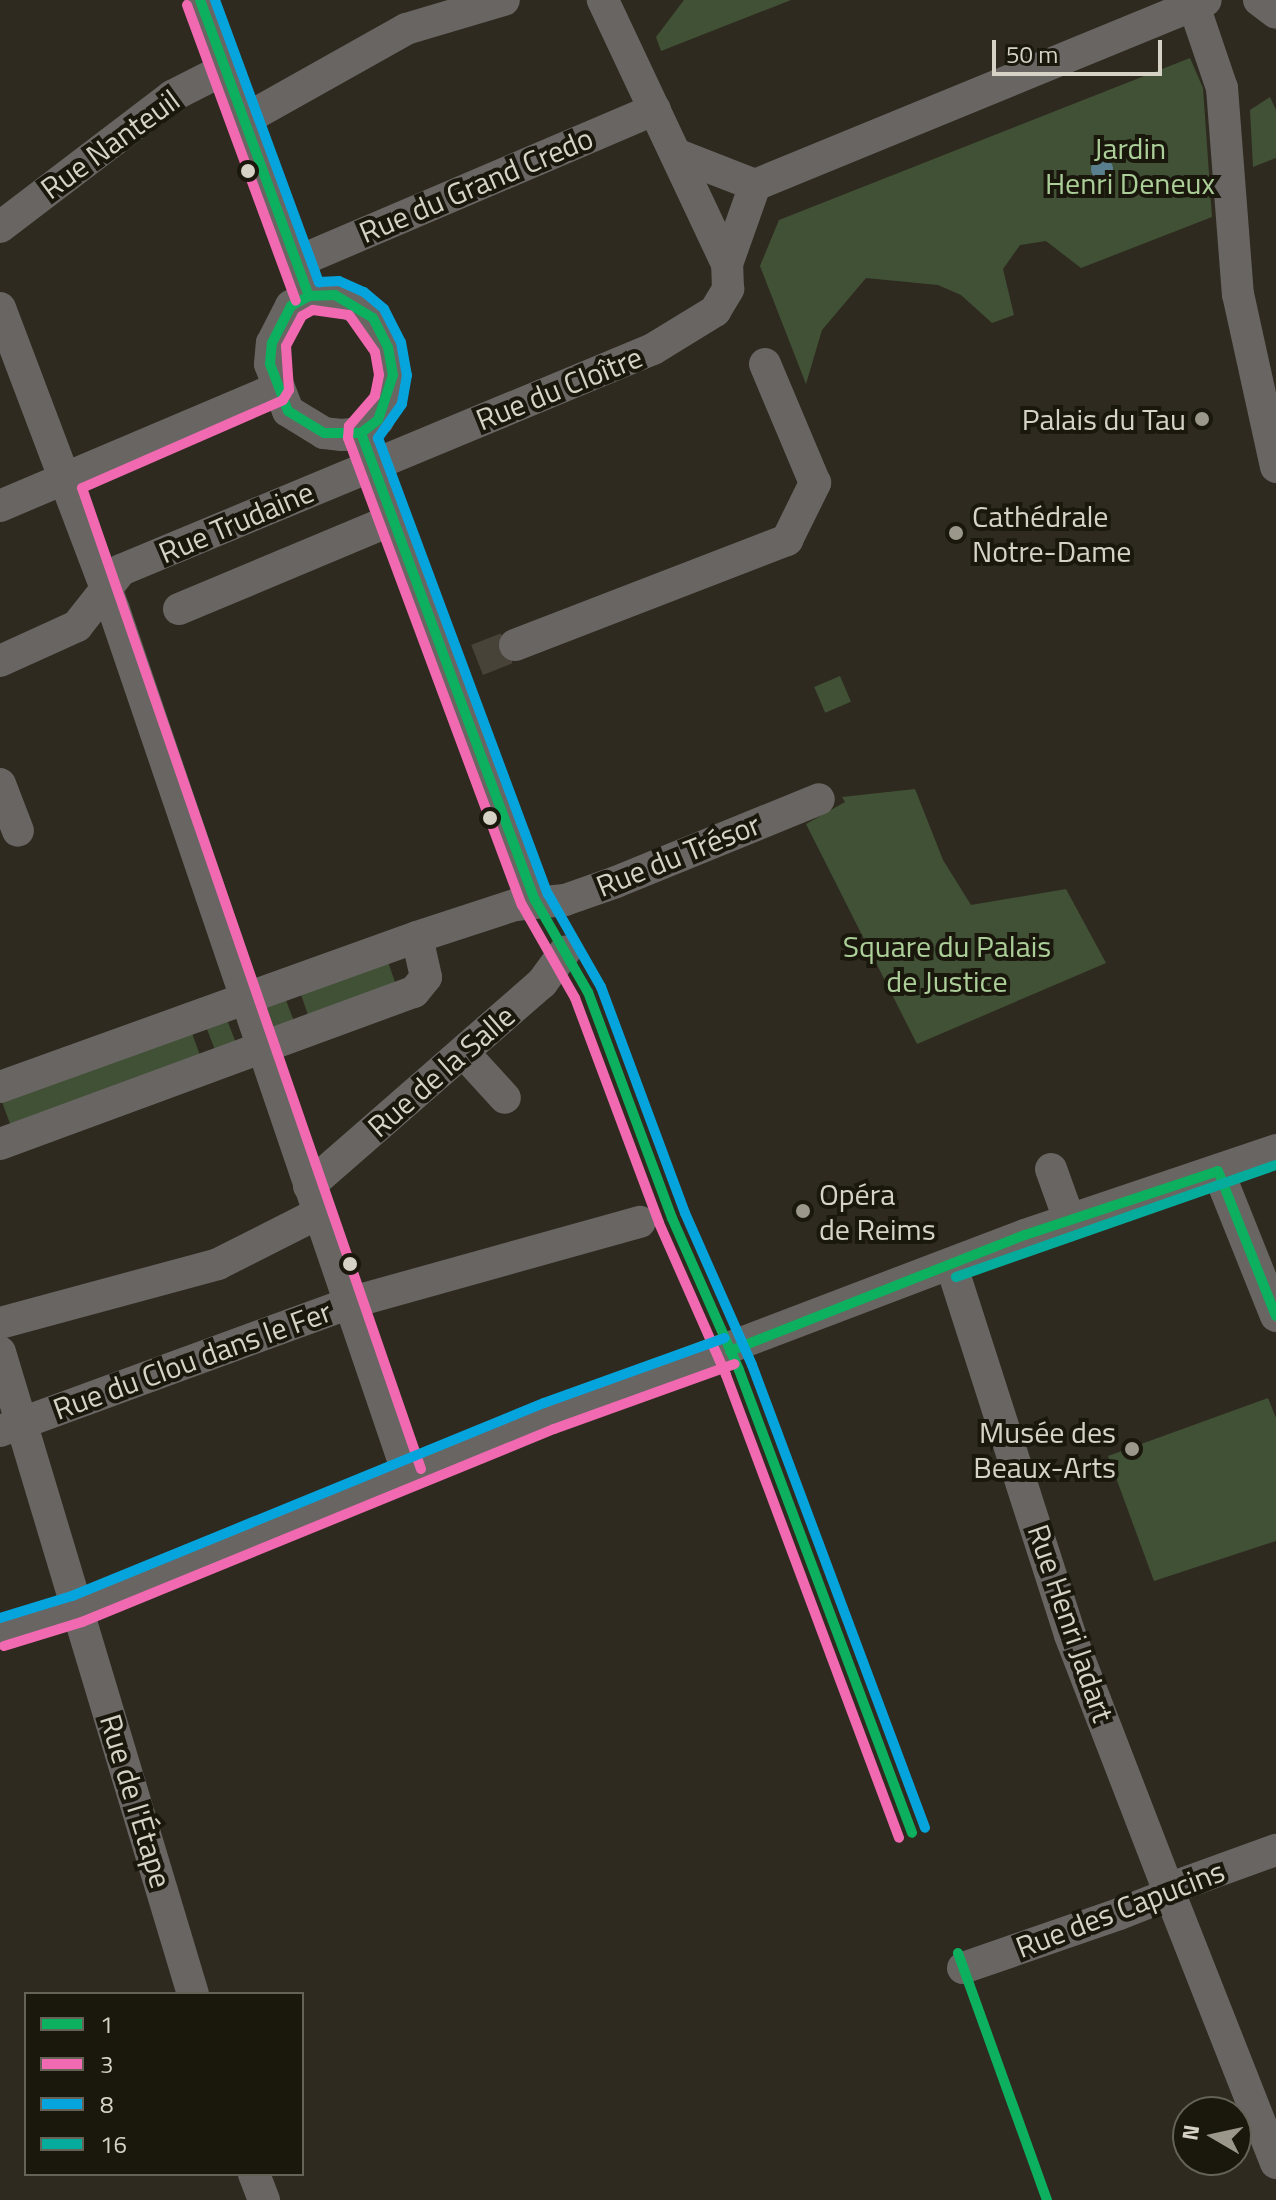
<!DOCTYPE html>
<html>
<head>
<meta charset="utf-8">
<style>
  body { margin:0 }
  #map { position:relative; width:1276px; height:2200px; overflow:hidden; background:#2f2a1f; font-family:"Titillium Web",sans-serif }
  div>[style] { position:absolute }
  .green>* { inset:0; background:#415136; transform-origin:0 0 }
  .water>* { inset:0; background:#597e8d }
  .round { border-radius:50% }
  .minor-tunnel>* { height:32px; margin-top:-16px; transform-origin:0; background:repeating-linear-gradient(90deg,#484338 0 32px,transparent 0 48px) }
  .minor>* { height:32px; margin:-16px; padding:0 16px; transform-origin:16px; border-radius:16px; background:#696563 }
  .bus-1>* { height:10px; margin:-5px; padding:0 5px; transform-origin:5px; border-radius:5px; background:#0db05e }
  .bus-2>* { height:10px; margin:-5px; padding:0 5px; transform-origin:5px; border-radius:5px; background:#f169b0 }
  .bus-3>* { height:10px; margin:-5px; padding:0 5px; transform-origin:5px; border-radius:5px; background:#06a4dd }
  .bus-4>* { height:10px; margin:-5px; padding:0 5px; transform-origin:5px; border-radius:5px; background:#06ac9b }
  .dots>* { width:22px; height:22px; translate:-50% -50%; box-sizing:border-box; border:4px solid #1a170d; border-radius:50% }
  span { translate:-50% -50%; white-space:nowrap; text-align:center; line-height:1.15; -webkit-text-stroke:8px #1a170d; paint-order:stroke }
  .street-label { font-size:30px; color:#d6d2c5 }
  .park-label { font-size:30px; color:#accf99 }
  .poi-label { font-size:30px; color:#d6d2c5 }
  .right { translate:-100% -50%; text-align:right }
  .left { translate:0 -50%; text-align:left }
  .legend { position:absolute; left:24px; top:1992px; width:280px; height:184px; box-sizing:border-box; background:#1a170d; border:2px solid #656257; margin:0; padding:10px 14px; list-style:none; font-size:24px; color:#d6d2c5 }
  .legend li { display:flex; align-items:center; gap:16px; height:40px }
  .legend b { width:40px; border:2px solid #656257 }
  .north { position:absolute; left:1172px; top:2096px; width:80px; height:80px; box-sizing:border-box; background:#1a170d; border:2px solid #656257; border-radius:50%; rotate:279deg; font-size:22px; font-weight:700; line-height:32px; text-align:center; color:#d6d2c5 }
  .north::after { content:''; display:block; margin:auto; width:28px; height:36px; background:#9c978b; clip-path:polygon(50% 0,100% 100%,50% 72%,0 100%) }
  .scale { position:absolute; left:992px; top:40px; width:170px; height:36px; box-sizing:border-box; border:4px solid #d6d2c5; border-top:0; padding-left:10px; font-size:24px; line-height:28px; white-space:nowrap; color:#d6d2c5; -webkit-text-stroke:6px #1a170d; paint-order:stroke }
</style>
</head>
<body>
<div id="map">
  <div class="green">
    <div style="clip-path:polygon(684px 0,791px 0,661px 51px,656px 37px)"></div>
    <div style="clip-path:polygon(1190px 58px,1203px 88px,1212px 217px,1081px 268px,1046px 241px,1020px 245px,1003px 269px,1014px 315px,992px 323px,961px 295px,938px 285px,866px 278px,822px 330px,806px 384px,760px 266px,779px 220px)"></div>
    <div style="clip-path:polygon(1270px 97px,1276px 110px,1276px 158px,1253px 167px,1250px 110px)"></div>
    <div style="left:840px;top:676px;width:28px;height:28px;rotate:67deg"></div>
    <div style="clip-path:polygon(915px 789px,943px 860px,971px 905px,1066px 889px,1106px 963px,917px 1044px,806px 824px,845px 802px,842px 797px)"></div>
    <div style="left:385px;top:953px;width:39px;height:93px;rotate:71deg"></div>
    <div style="left:282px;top:990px;width:39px;height:29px;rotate:69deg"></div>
    <div style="left:224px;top:1012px;width:40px;height:22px;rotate:69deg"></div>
    <div style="left:189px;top:1025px;width:38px;height:202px;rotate:70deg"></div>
    <div style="clip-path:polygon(1268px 1398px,1276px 1418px,1276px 1541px,1154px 1581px,1108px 1456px)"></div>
  </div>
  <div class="water">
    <div class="round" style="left:1091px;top:158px;width:22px;height:22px"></div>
  </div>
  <div class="minor-tunnel">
    <div style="left:477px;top:660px;width:41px;rotate:-21.5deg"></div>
  </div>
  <div class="minor">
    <div style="left:200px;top:0;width:301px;rotate:69.8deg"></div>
    <div style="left:1192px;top:0;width:93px;rotate:71.2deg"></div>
    <div style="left:1222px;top:88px;width:207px;rotate:85.6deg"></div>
    <div style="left:1238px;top:294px;width:177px;rotate:77.6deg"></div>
    <div style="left:1259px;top:0;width:21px;rotate:37deg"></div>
    <div style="left:244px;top:120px;width:186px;rotate:-29.3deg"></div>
    <div style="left:406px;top:29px;width:102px;rotate:-16.5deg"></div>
    <div style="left:678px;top:155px;width:83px;rotate:21.3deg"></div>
    <div style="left:755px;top:185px;width:487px;rotate:-22.3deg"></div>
    <div style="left:0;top:227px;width:216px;rotate:-37.3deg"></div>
    <div style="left:172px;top:96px;width:59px;rotate:-27deg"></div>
    <div style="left:297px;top:262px;width:389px;rotate:-23.1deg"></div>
    <div style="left:727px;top:264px;width:84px;rotate:-70.5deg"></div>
    <div style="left:335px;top:295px;width:44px;rotate:31.2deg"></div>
    <div style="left:373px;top:318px;width:33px;rotate:63deg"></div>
    <div style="left:388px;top:347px;width:28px;rotate:80deg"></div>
    <div style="left:393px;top:375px;width:47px;rotate:108.4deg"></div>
    <div style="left:378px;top:420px;width:21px;rotate:143deg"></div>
    <div style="left:361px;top:433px;width:19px;rotate:174deg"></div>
    <div style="left:342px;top:435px;width:18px;rotate:-174deg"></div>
    <div style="left:324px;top:433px;width:42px;rotate:-148.6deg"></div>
    <div style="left:288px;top:411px;width:50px;rotate:-111deg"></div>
    <div style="left:270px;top:364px;width:21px;rotate:-85deg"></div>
    <div style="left:272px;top:343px;width:42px;rotate:-62.8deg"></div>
    <div style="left:291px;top:306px;width:21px;rotate:-29deg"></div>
    <div style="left:309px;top:296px;width:26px;rotate:-2deg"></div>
    <div style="left:0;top:308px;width:323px;rotate:69.3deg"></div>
    <div style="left:114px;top:610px;width:913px;rotate:71.21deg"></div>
    <div style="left:361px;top:433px;width:498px;rotate:69.6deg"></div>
    <div style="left:0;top:506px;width:299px;rotate:-23deg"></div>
    <div style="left:179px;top:609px;width:233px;rotate:-22.7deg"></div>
    <div style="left:515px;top:645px;width:292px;rotate:-21.1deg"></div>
    <div style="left:787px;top:540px;width:64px;rotate:-63.8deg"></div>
    <div style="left:815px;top:483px;width:129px;rotate:-112.8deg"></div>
    <div style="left:0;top:661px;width:85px;rotate:-24.4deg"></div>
    <div style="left:77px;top:626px;width:71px;rotate:-51.8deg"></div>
    <div style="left:121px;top:570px;width:576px;rotate:-22.56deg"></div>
    <div style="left:653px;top:349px;width:73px;rotate:-31.5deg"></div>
    <div style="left:715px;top:311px;width:26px;rotate:-59deg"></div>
    <div style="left:728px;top:289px;width:25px;rotate:-92deg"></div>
    <div style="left:727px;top:264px;width:292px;rotate:-115.2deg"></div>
    <div style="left:0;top:784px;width:50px;rotate:69deg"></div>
    <div style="left:463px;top:1052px;width:62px;rotate:47.6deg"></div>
    <div style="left:0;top:1087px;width:443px;rotate:-19.8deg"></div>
    <div style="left:417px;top:937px;width:103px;rotate:-18.1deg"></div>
    <div style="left:515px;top:905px;width:50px;rotate:-5.7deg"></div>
    <div style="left:565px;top:900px;width:54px;rotate:-19.4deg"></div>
    <div style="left:616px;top:882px;width:219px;rotate:-22.2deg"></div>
    <div style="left:0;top:1144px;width:441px;rotate:-20.2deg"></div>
    <div style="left:414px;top:992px;width:19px;rotate:-51deg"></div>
    <div style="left:426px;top:977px;width:41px;rotate:-102.7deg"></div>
    <div style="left:1051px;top:1169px;width:56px;rotate:70.3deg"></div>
    <div style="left:1218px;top:1171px;width:156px;rotate:68.2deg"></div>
    <div style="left:309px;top:1186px;width:309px;rotate:-41.1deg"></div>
    <div style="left:542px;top:983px;width:39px;rotate:-54deg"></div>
    <div style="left:951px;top:1264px;width:390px;rotate:72.2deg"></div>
    <div style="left:1070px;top:1635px;width:272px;rotate:68.9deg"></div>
    <div style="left:0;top:1323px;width:226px;rotate:-15.1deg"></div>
    <div style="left:218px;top:1264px;width:113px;rotate:-26.8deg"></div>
    <div style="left:0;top:1352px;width:670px;rotate:73.27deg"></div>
    <div style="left:0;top:1431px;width:372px;rotate:-20.1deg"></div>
    <div style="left:349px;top:1303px;width:302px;rotate:-15.6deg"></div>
    <div style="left:0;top:1633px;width:81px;rotate:-17.3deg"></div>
    <div style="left:77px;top:1609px;width:510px;rotate:-22.24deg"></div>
    <div style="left:549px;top:1416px;width:509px;rotate:-20.82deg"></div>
    <div style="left:1025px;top:1235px;width:265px;rotate:-18.7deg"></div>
    <div style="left:1170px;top:1894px;width:289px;rotate:68.5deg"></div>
    <div style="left:963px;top:1968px;width:165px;rotate:-19.1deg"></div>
    <div style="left:1119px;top:1914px;width:55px;rotate:-21.4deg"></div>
    <div style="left:1170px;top:1894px;width:5px;rotate:-112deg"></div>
    <div style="left:1168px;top:1889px;width:115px;rotate:-19.9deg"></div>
    <div style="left:254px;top:2174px;width:28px;rotate:69deg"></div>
  </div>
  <div class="bus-1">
    <div style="left:200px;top:0;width:315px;rotate:69.8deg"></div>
    <div style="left:335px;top:295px;width:44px;rotate:31.2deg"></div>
    <div style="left:373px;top:318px;width:33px;rotate:63deg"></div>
    <div style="left:388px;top:347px;width:28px;rotate:80deg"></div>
    <div style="left:393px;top:375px;width:47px;rotate:108.4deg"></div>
    <div style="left:378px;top:420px;width:21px;rotate:143deg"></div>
    <div style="left:361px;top:433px;width:37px;rotate:180deg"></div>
    <div style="left:324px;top:433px;width:42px;rotate:-148.6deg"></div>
    <div style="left:288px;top:411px;width:50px;rotate:-111deg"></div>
    <div style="left:270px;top:364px;width:21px;rotate:-85deg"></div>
    <div style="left:272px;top:343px;width:42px;rotate:-62.8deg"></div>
    <div style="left:291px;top:306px;width:21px;rotate:-29deg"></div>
    <div style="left:309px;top:296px;width:26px;rotate:-2deg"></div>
    <div style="left:361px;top:433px;width:498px;rotate:69.6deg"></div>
    <div style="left:535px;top:900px;width:106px;rotate:60.1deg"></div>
    <div style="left:588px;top:992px;width:241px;rotate:69.6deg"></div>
    <div style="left:672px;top:1218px;width:166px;rotate:66.2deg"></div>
    <div style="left:739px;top:1370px;width:494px;rotate:69.5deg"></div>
    <div style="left:1218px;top:1171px;width:156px;rotate:68.2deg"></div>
    <div style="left:730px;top:1351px;width:317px;rotate:-21.5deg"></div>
    <div style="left:1025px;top:1235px;width:203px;rotate:-18.3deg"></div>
    <div style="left:958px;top:1953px;width:263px;rotate:70.2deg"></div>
  </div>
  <div class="bus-2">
    <div style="left:187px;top:5px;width:315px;rotate:69.8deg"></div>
    <div style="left:421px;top:1469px;width:1038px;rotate:-109.06deg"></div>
    <div style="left:82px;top:488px;width:219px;rotate:-23.6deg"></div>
    <div style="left:283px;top:400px;width:12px;rotate:-59deg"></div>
    <div style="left:289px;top:390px;width:44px;rotate:-93.9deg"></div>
    <div style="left:286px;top:346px;width:34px;rotate:-62deg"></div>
    <div style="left:302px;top:316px;width:13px;rotate:-29deg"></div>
    <div style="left:313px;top:310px;width:36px;rotate:8deg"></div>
    <div style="left:349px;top:315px;width:45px;rotate:54.9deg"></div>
    <div style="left:375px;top:352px;width:23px;rotate:80deg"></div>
    <div style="left:379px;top:375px;width:21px;rotate:101deg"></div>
    <div style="left:375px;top:396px;width:40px;rotate:131deg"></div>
    <div style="left:349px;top:426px;width:12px;rotate:95deg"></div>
    <div style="left:348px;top:438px;width:498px;rotate:69.6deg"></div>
    <div style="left:522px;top:905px;width:107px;rotate:60.3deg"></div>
    <div style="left:575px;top:998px;width:240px;rotate:69.5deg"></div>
    <div style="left:659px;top:1223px;width:166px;rotate:66.2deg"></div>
    <div style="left:726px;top:1375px;width:494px;rotate:69.5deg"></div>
    <div style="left:4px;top:1646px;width:82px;rotate:-17.1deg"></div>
    <div style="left:82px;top:1622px;width:510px;rotate:-22.24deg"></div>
    <div style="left:554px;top:1429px;width:192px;rotate:-19.8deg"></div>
  </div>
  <div class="bus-3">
    <div style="left:215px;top:0;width:301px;rotate:69.8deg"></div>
    <div style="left:319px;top:282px;width:20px;rotate:-3deg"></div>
    <div style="left:339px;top:281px;width:27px;rotate:24deg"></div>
    <div style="left:364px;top:292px;width:26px;rotate:40deg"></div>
    <div style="left:384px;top:309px;width:37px;rotate:63deg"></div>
    <div style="left:401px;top:342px;width:34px;rotate:80deg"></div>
    <div style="left:407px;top:375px;width:29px;rotate:100deg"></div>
    <div style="left:402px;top:404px;width:42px;rotate:125.2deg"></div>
    <div style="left:378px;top:438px;width:487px;rotate:69.6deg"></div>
    <div style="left:548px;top:894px;width:107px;rotate:60.3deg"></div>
    <div style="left:601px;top:987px;width:241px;rotate:69.6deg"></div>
    <div style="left:685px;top:1213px;width:166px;rotate:66.2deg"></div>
    <div style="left:752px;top:1365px;width:494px;rotate:69.5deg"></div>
    <div style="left:0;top:1618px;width:75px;rotate:-17deg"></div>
    <div style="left:72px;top:1596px;width:510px;rotate:-22.24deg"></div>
    <div style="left:544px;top:1403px;width:192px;rotate:-19.8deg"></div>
  </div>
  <div class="bus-4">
    <div style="left:956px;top:1277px;width:339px;rotate:-19.3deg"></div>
  </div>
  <div class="dots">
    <div style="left:248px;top:171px;background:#d6d2c5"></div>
    <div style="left:1202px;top:419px;background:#9c978b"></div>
    <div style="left:956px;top:533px;background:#9c978b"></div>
    <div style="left:490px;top:818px;background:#d6d2c5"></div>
    <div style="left:803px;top:1211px;background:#9c978b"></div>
    <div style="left:350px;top:1264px;background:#d6d2c5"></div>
    <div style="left:1132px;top:1449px;background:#9c978b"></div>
  </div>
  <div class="street-label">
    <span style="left:110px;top:144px;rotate:-36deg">Rue Nanteuil</span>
    <span style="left:476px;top:185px;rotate:-23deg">Rue du Grand Credo</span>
    <span style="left:559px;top:388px;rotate:-22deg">Rue du Cloître</span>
    <span style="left:236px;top:522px;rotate:-23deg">Rue Trudaine</span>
    <span style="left:678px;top:855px;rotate:-22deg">Rue du Trésor</span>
    <span style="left:441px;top:1071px;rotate:-41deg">Rue de la Salle</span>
    <span style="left:192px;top:1360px;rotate:-20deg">Rue du Clou dans le Fer</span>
    <span style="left:1071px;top:1623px;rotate:71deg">Rue Henri Jadart</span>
    <span style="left:136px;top:1801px;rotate:73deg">Rue de l'Étape</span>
    <span style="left:1120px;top:1909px;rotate:-21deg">Rue des Capucins</span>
  </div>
  <div class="park-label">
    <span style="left:1130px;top:165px">Jardin<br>Henri Deneux</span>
    <span style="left:947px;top:963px">Square du Palais<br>de Justice</span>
  </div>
  <div class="poi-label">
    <span class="right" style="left:1186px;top:419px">Palais du Tau</span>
    <span class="left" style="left:972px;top:533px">Cathédrale<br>Notre-Dame</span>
    <span class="left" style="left:819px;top:1211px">Opéra<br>de Reims</span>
    <span class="right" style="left:1116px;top:1449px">Musée des<br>Beaux-Arts</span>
  </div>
  <ul class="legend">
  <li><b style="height:10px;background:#0db05e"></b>1</li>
  <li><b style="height:10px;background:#f169b0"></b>3</li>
  <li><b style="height:10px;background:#06a4dd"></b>8</li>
  <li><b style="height:10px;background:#06ac9b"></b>16</li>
  </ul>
  <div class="north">N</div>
  <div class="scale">50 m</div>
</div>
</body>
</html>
